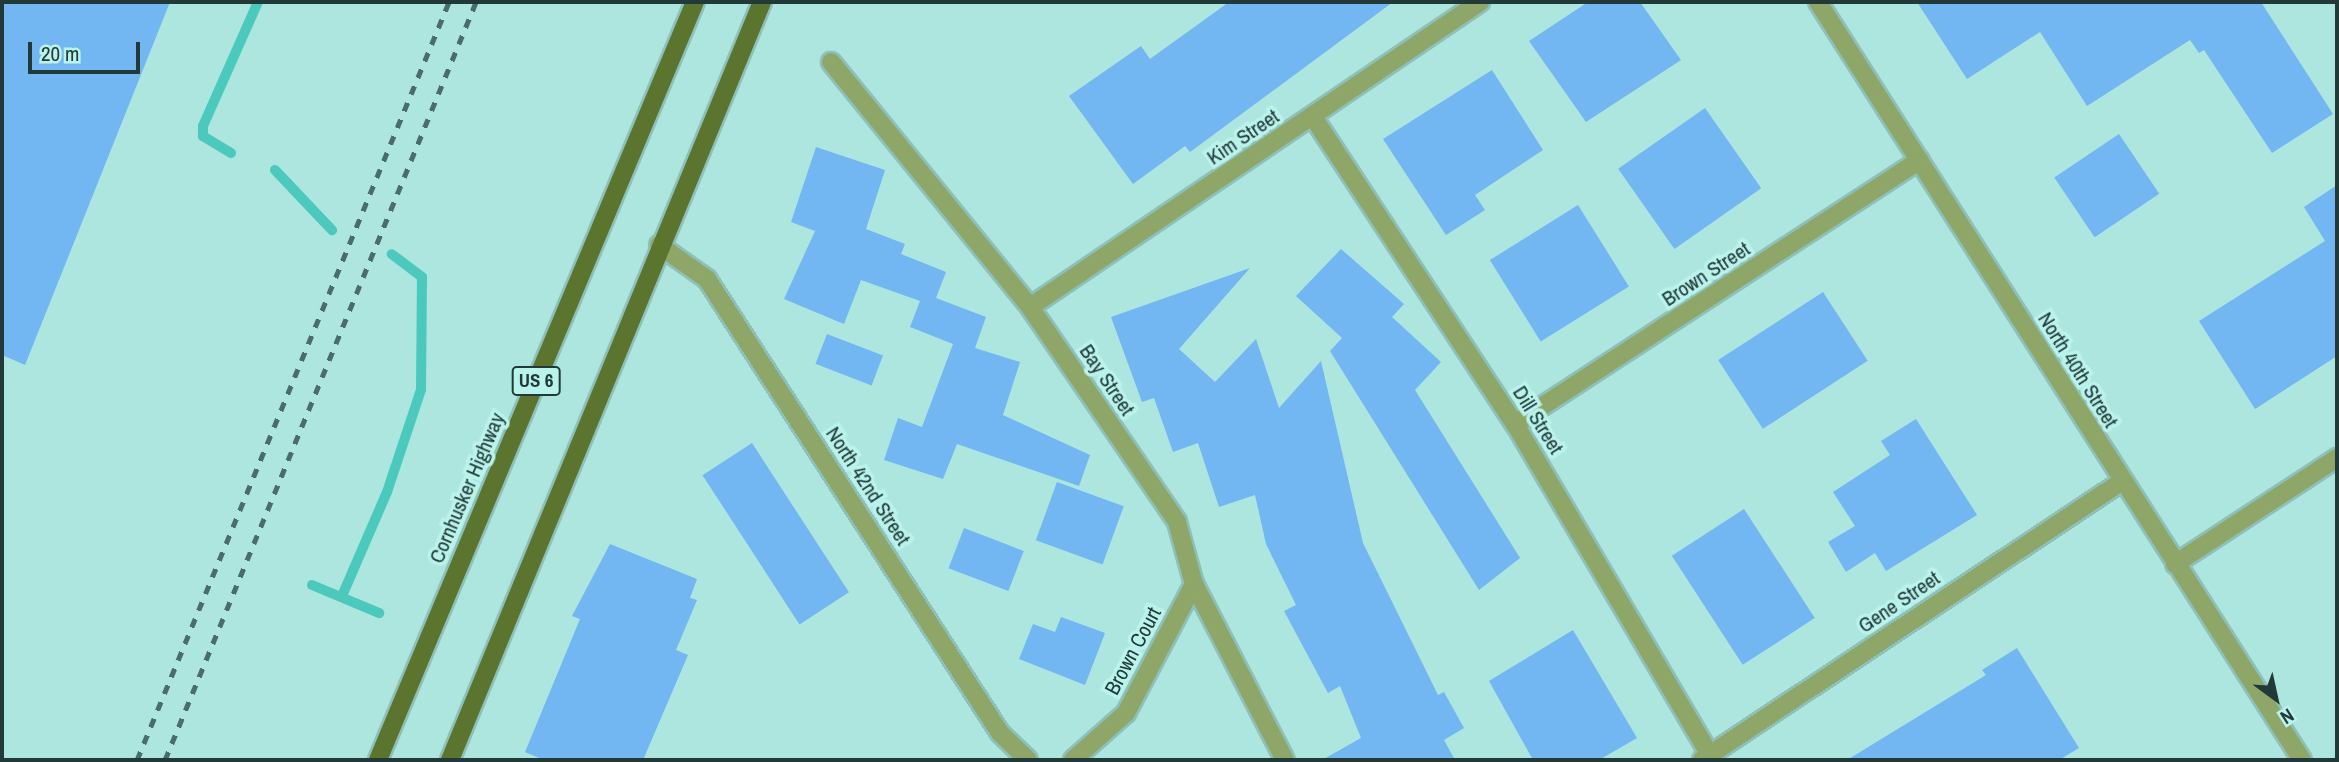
<!DOCTYPE html>
<html>
<head>
<meta charset="utf-8">
<style>
  body { margin:0 }
  #map { position:relative; width:2339px; height:762px; overflow:hidden; background:#ace6df; font-family:"Archivo Narrow",sans-serif }
  div>[style] { position:absolute }
  .stream>* { height:10px; margin:-5px; padding:0 5px; transform-origin:5px; border-radius:5px; background:#4bc9bd }
  .building>* { inset:0; background:#72b6f2; transform-origin:0 0 }
  .roads { filter:drop-shadow(2px 0 #8ec0ba) drop-shadow(-2px 0 #8ec0ba) drop-shadow(0 2px #8ec0ba) drop-shadow(0 -2px #8ec0ba) }
  .minor>* { height:18px; margin:-9px; padding:0 9px; transform-origin:9px; border-radius:9px; background:#8ea769 }
  .major>* { height:18px; margin:-9px; padding:0 9px; transform-origin:9px; border-radius:9px; background:#5b742e }
  .rail>* { height:5px; margin-top:-2.5px; transform-origin:0; background:repeating-linear-gradient(90deg,#4b6d69 0 9px,transparent 0 18px) }
  span { translate:-50% -50%; white-space:nowrap; text-align:center; line-height:1.15; -webkit-text-stroke:7px #b9f3ec; paint-order:stroke }
  .shield-label span { padding:2px 5px; background:#b9f3ec; border:2px solid; border-radius:5px; -webkit-text-stroke-width:0 }
  .shield-label { font-size:19px; color:#223a37; font-weight:700 }
  .street-label { font-size:21px; color:#223a37 }
  .frame { position:absolute; inset:0; border:4px solid #223a37; pointer-events:none }
  .north { position:absolute; left:2241px; top:664px; width:70px; height:70px; -webkit-text-stroke:5px #b9f3ec; paint-order:stroke; rotate:147deg; font-size:19px; font-weight:700; line-height:28px; text-align:center; color:#223a37 }
  .north::after { content:''; display:block; margin:auto; width:24px; height:32px; background:#223a37; clip-path:polygon(50% 0,100% 100%,50% 72%,0 100%) }
  .scale { position:absolute; left:28px; top:42px; width:112px; height:32px; box-sizing:border-box; border:4px solid #223a37; border-top:0; padding-left:9px; font-size:21px; line-height:24px; white-space:nowrap; color:#223a37; -webkit-text-stroke:5px #b9f3ec; paint-order:stroke }
</style>
</head>
<body>
<div id="map">
  <div class="stream">
    <div style="left:231px;top:153px;width:33px;rotate:-149deg"></div>
    <div style="left:203px;top:136px;width:10px;rotate:-90deg"></div>
    <div style="left:203px;top:126px;width:136px;rotate:-66.1deg"></div>
    <div style="left:275px;top:170px;width:83px;rotate:46.5deg"></div>
    <div style="left:312px;top:585px;width:73px;rotate:22.7deg"></div>
    <div style="left:342px;top:596px;width:113px;rotate:-66.6deg"></div>
    <div style="left:387px;top:492px;width:108px;rotate:-71.6deg"></div>
    <div style="left:421px;top:390px;width:113px;rotate:-89.5deg"></div>
    <div style="left:422px;top:277px;width:38px;rotate:-143deg"></div>
  </div>
  <div class="building">
    <div style="clip-path:polygon(2px 2px,170px 2px,25px 365px,2px 355px)"></div>
    <div style="clip-path:polygon(1229px 2px,1393px 2px,1190px 152px,1185px 146px,1133px 184px,1069px 96px,1141px 46px,1150px 59px)"></div>
    <div style="clip-path:polygon(1588px 2px,1640px 2px,1681px 60px,1586px 122px,1529px 41px)"></div>
    <div style="clip-path:polygon(1917px 2px,2261px 2px,2333px 114px,2272px 153px,2204px 50px,2199px 53px,2190px 40px,2087px 106px,2040px 32px,1967px 79px)"></div>
    <div style="clip-path:polygon(1492px 70px,1543px 150px,1475px 195px,1485px 210px,1446px 235px,1383px 139px)"></div>
    <div style="left:1705px;top:108px;width:98px;height:106px;rotate:55deg"></div>
    <div style="left:2119px;top:134px;width:72px;height:78px;rotate:56deg"></div>
    <div style="clip-path:polygon(816px 147px,885px 170px,866px 229px,905px 244px,901px 254px,946px 272px,936px 298px,986px 317px,975px 348px,1020px 362px,1003px 415px,1090px 455px,1079px 486px,957px 444px,943px 479px,884px 460px,898px 418px,922px 427px,953px 344px,910px 327px,920px 301px,861px 280px,844px 324px,784px 299px,815px 231px,791px 222px)"></div>
    <div style="clip-path:polygon(2337px 185px,2337px 356px,2255px 409px,2199px 321px,2325px 241px,2304px 207px)"></div>
    <div style="left:1578px;top:205px;width:96px;height:104px;rotate:58deg"></div>
    <div style="clip-path:polygon(1341px 249px,1404px 304px,1392px 317px,1441px 362px,1415px 390px,1520px 558px,1479px 590px,1330px 351px,1342px 338px,1296px 296px)"></div>
    <div style="clip-path:polygon(1250px 268px,1179px 349px,1215px 382px,1256px 339px,1279px 408px,1321px 361px,1363px 543px,1438px 695px,1444px 692px,1464px 728px,1444px 740px,1455px 760px,1322px 760px,1361px 738px,1340px 686px,1328px 693px,1284px 611px,1296px 605px,1266px 544px,1255px 495px,1219px 507px,1198px 443px,1173px 452px,1154px 398px,1142px 402px,1111px 317px)"></div>
    <div style="left:1823px;top:292px;width:82px;height:125px;rotate:57deg"></div>
    <div style="left:827px;top:334px;width:60px;height:32px;rotate:21deg"></div>
    <div style="clip-path:polygon(1916px 419px,1977px 515px,1886px 571px,1875px 553px,1846px 572px,1828px 542px,1855px 526px,1833px 492px,1890px 455px,1881px 441px)"></div>
    <div style="left:752px;top:443px;width:178px;height:59px;rotate:57deg"></div>
    <div style="left:1057px;top:482px;width:71px;height:62px;rotate:20deg"></div>
    <div style="left:1744px;top:509px;width:130px;height:86px;rotate:57deg"></div>
    <div style="left:964px;top:528px;width:64px;height:43px;rotate:21deg"></div>
    <div style="clip-path:polygon(610px 544px,697px 579px,690px 598px,697px 600px,676px 650px,688px 655px,643px 760px,544px 760px,525px 752px,580px 619px,572px 616px)"></div>
    <div style="clip-path:polygon(1061px 617px,1105px 633px,1085px 685px,1019px 659px,1033px 624px,1055px 632px)"></div>
    <div style="clip-path:polygon(1573px 630px,1637px 738px,1599px 760px,1533px 760px,1489px 681px)"></div>
    <div style="clip-path:polygon(2017px 648px,2079px 748px,2059px 760px,1847px 760px,1986px 675px,1982px 670px)"></div>
  </div>
  <div class="roads">
    <div class="minor">
      <div style="left:1818px;top:2px;width:899px;rotate:57.44deg"></div>
      <div style="left:831px;top:62px;width:316px;rotate:50.9deg"></div>
      <div style="left:1030px;top:307px;width:260px;rotate:55.6deg"></div>
      <div style="left:1177px;top:522px;width:64px;rotate:74.7deg"></div>
      <div style="left:1194px;top:584px;width:198px;rotate:62.7deg"></div>
      <div style="left:1313px;top:117px;width:367px;rotate:56.7deg"></div>
      <div style="left:1515px;top:424px;width:384px;rotate:59.5deg"></div>
      <div style="left:659px;top:245px;width:59px;rotate:35.3deg"></div>
      <div style="left:707px;top:279px;width:540px;rotate:57.16deg"></div>
      <div style="left:1000px;top:733px;width:39px;rotate:44deg"></div>
      <div style="left:1030px;top:307px;width:544px;rotate:-34.13deg"></div>
      <div style="left:1515px;top:424px;width:483px;rotate:-33.1deg"></div>
      <div style="left:2175px;top:564px;width:194px;rotate:-33.2deg"></div>
      <div style="left:1073px;top:760px;width:71px;rotate:-41.6deg"></div>
      <div style="left:1126px;top:713px;width:146px;rotate:-62.2deg"></div>
      <div style="left:1702px;top:760px;width:503px;rotate:-33.56deg"></div>
    </div>
    <div class="major">
      <div style="left:378px;top:760px;width:822px;rotate:-67.31deg"></div>
      <div style="left:450px;top:760px;width:820px;rotate:-67.63deg"></div>
    </div>
  </div>
  <div class="rail">
    <div style="left:137px;top:760px;width:820px;rotate:-67.63deg"></div>
    <div style="left:165px;top:760px;width:819px;rotate:-67.69deg"></div>
  </div>
  <div class="shield-label">
    <span style="left:536px;top:381px">US 6</span>
  </div>
  <div class="street-label">
    <span style="left:1243px;top:137px;rotate:-34deg">Kim Street</span>
    <span style="left:1706px;top:274px;rotate:-33deg">Brown Street</span>
    <span style="left:2078px;top:370px;rotate:58deg">North 40th Street</span>
    <span style="left:1107px;top:380px;rotate:56deg">Bay Street</span>
    <span style="left:1538px;top:420px;rotate:58deg">Dill Street</span>
    <span style="left:868px;top:486px;rotate:57deg">North 42nd Street</span>
    <span style="left:467px;top:488px;rotate:-67deg">Cornhusker Highway</span>
    <span style="left:1899px;top:602px;rotate:-34deg">Gene Street</span>
    <span style="left:1133px;top:651px;rotate:-62deg">Brown Court</span>
  </div>
  <div class="frame"></div>
  <div class="north">N</div>
  <div class="scale">20 m</div>
</div>
</body>
</html>
